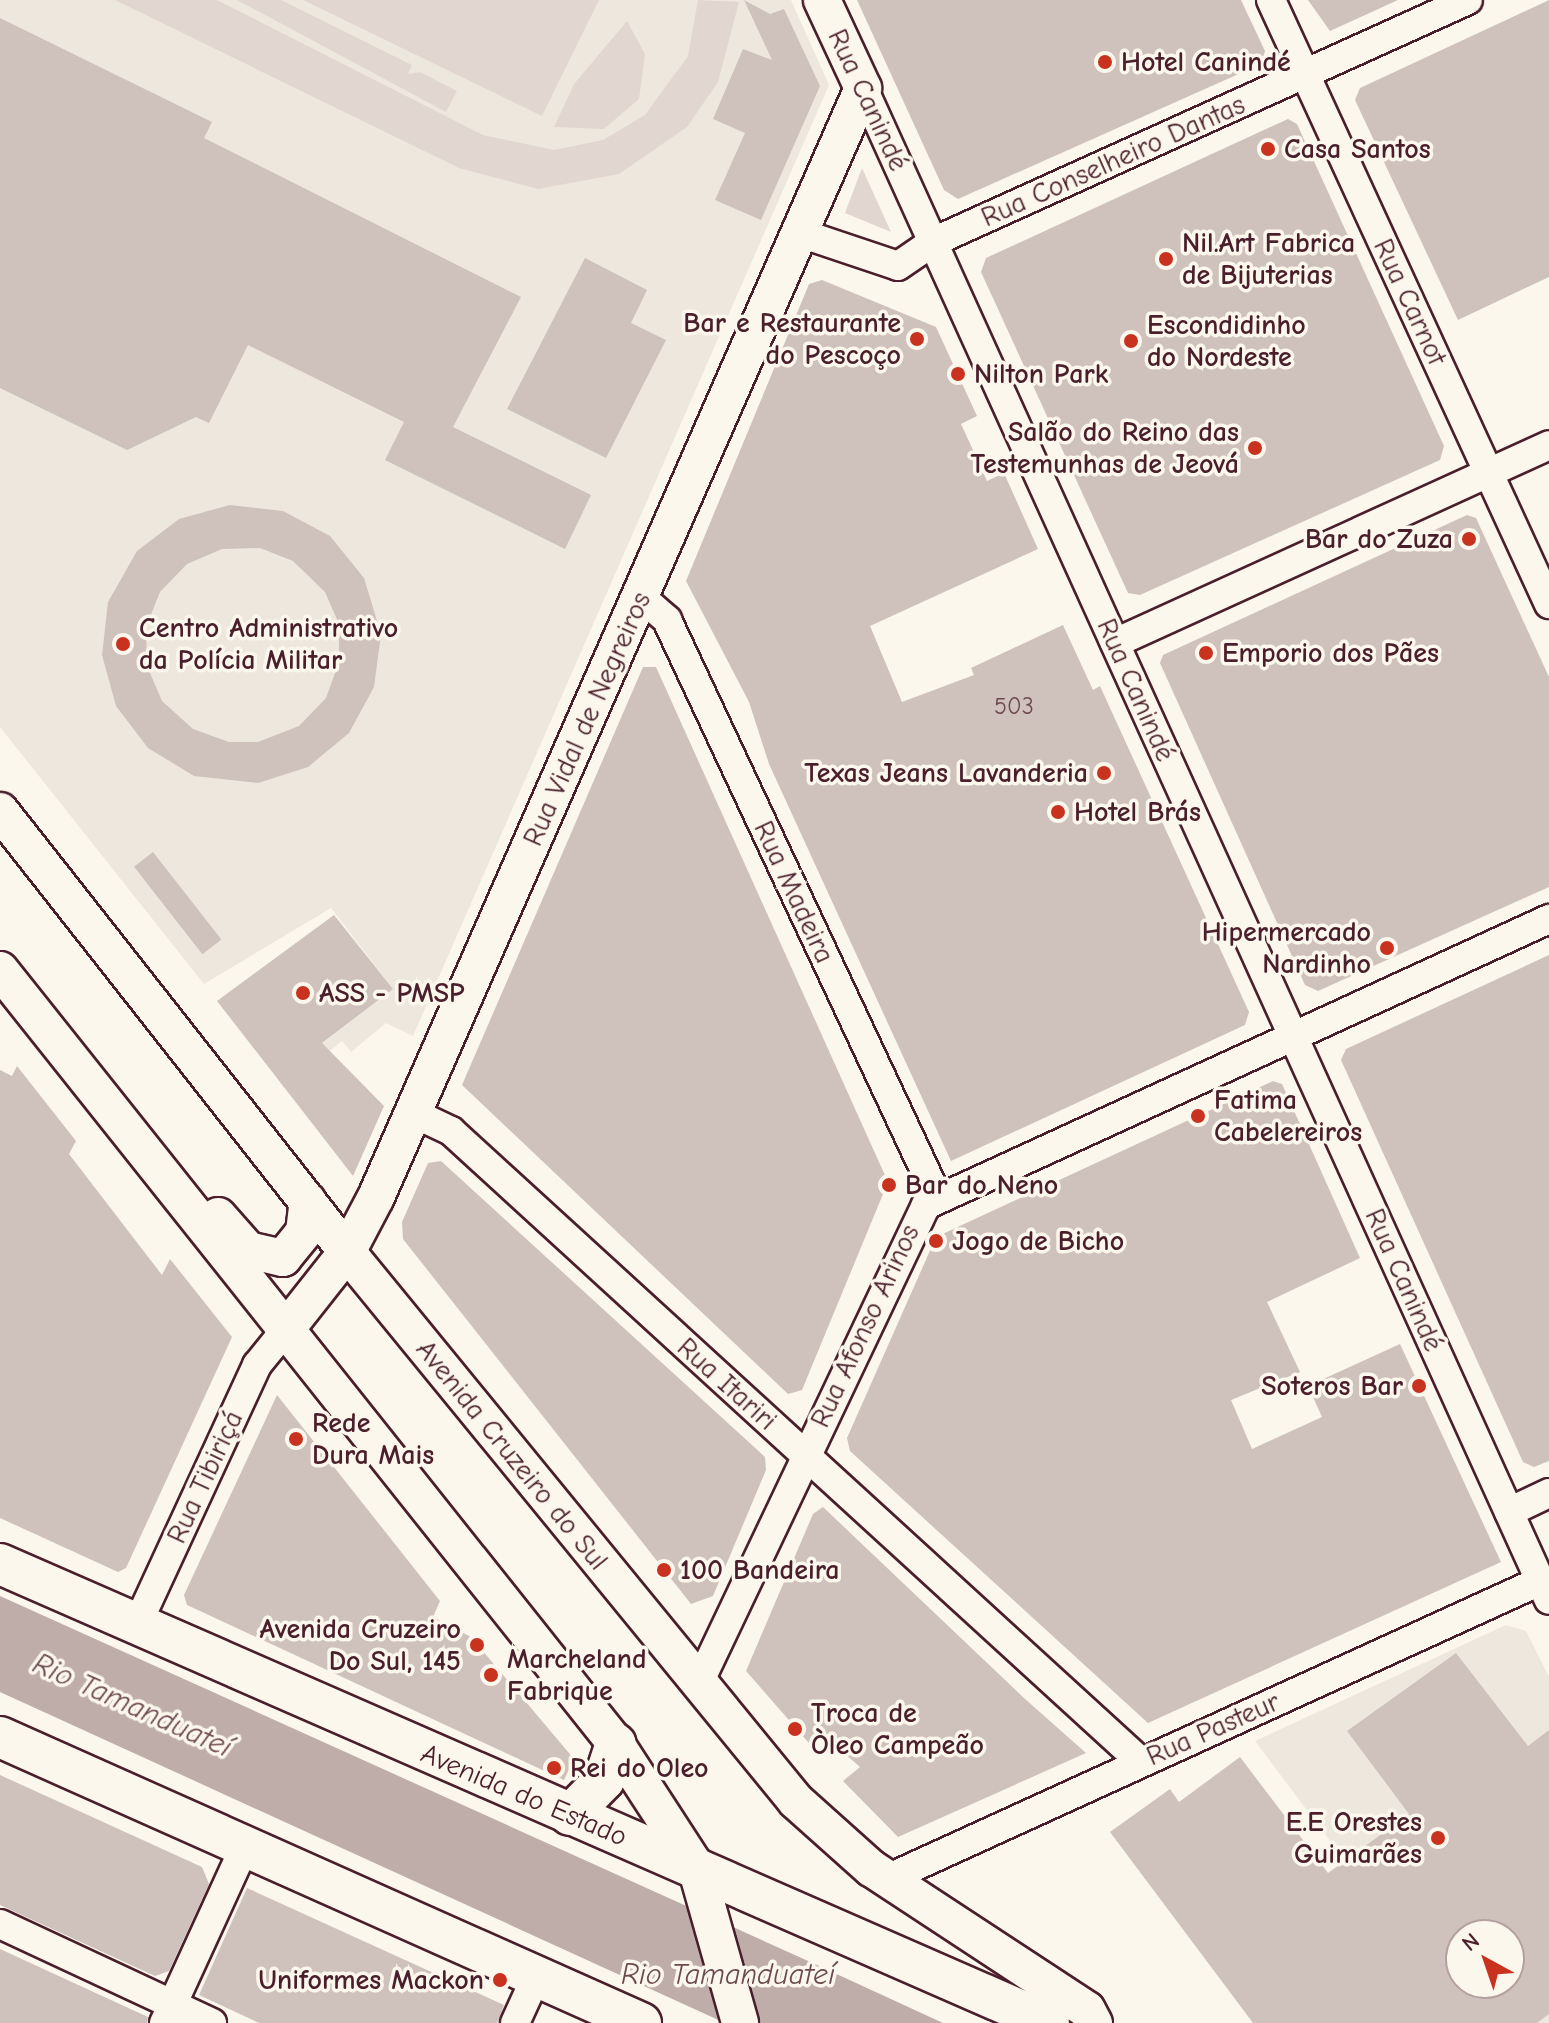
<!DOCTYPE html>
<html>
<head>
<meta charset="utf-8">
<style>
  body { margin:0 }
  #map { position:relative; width:1549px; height:2023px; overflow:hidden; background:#fbf7ec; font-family:"Comic Neue",sans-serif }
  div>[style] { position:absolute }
  .built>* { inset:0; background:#eee7de }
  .green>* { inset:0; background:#e2d7d0 }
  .water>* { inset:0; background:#bfadaa }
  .building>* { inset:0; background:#cfc2bc; transform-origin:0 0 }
  .roads { filter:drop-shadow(2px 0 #4a1f2b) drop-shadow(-2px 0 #4a1f2b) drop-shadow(0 2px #4a1f2b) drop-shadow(0 -2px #4a1f2b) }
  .minor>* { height:28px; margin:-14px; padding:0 14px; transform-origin:14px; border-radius:14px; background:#fbf7ec }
  .major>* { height:36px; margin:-18px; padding:0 18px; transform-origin:18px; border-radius:18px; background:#fbf7ec }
  .highway>* { height:40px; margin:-20px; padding:0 20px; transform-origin:20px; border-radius:20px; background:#fbf7ec }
  .dots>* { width:22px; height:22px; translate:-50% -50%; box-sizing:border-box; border:4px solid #fbf7ec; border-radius:50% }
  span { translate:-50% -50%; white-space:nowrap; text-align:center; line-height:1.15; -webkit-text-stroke:7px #fbf7ec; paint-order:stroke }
  .number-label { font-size:24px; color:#6b484f }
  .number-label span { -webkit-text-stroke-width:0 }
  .poi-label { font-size:28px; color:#4a1f2b; font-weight:700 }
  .left { translate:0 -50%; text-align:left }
  .right { translate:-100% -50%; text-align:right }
  .street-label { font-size:28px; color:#4a1f2b }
  .water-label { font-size:30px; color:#6d4a51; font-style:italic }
  .north { position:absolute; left:1445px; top:1919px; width:80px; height:80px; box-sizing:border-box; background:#fbf7ec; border:2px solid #b4a19f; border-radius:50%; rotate:320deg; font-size:22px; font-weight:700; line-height:32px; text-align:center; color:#4a1f2b }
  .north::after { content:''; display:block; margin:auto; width:28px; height:36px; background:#c8321e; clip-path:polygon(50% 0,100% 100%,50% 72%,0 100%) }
</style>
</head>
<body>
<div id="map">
  <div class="built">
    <div style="clip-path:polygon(0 0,791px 0,829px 85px,413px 1036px,386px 1023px,351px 1052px,342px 1041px,284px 1088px,277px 1078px,393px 989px,331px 908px,204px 984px,0 727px)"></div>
    <div style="clip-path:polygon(evenodd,1506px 1625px,1526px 1631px,1549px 1677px,1549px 2023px,1467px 2023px,1255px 1741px,1506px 1625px,1461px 1935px,1509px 1935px,1509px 1983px,1461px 1983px,1461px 1935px)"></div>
  </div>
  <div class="green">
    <div style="clip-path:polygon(115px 0,217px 0,483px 135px,554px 150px,603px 140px,645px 115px,688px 56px,698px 0,739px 2px,718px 82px,687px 127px,619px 174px,538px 189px,459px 168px)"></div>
    <div style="clip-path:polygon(237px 0,281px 0,412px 65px,408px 74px,420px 72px,457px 91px,446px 112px)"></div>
    <div style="clip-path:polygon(303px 0,599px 0,542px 116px)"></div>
    <div style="clip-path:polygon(627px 21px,645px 54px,639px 99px,604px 129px,554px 127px,574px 84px)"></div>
    <div style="clip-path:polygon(862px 168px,891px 232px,845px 213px)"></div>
  </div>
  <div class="water">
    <div style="clip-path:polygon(0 1596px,817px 1965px,943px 2023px,725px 2023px,0 1692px)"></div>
  </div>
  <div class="building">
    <div style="clip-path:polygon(744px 0,770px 14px,784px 9px,820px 86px,761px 220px,715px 200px,745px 133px,713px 119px,743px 49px,772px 60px)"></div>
    <div style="clip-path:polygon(857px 0,1241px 0,1265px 51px,1261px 64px,958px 199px,944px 190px)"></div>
    <div style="clip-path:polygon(1308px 0,1398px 0,1330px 31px)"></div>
    <div style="clip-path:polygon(1549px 0,1549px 277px,1458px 320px,1355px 100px,1360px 88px)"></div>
    <div style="clip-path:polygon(0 18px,212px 122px,204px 138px,521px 297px,453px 427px,591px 495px,565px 549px,385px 460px,404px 422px,248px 345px,209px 423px,196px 417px,127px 450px,0 388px)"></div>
    <div style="clip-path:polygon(1288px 119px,1297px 124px,1444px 446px,1440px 460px,1140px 595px,1128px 593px,981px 272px,986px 258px)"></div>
    <div style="clip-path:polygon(585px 258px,647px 290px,631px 323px,666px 340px,606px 458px,507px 409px)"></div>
    <div style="clip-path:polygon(822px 280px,936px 327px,977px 416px,961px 424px,973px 450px,987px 481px,1004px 473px,1038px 549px,870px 626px,902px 702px,974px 675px,971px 668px,1063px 625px,1093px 690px,1100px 686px,1249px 1012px,1245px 1025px,951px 1161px,769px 764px,749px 702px,686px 581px,809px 284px)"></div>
    <div style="clip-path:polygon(evenodd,230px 505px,283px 511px,330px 536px,364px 578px,381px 634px,374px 687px,349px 733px,308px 767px,258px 783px,194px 776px,148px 748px,116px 706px,102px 655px,108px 602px,137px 551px,179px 519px,230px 505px,260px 548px,293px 561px,325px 592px,339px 624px,339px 662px,326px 698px,299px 726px,258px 742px,229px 742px,193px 729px,162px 701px,147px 666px,146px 627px,160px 592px,187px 564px,222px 549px,260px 548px)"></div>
    <div style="clip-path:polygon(1467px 515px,1476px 518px,1549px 677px,1549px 887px,1318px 991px,1305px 985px,1160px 663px,1163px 655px)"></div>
    <div style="clip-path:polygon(643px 667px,656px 667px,888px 1182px,802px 1390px,788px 1394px,462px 1085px)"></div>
    <div style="left:153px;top:852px;width:111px;height:24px;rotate:52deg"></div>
    <div style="clip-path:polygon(334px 915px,393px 989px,322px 1043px,384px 1106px,353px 1176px,217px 1001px)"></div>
    <div style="clip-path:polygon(1549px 955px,1549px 1461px,1534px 1467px,1523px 1462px,1341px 1060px,1346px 1049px)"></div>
    <div style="clip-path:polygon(17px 1066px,76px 1141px,69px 1154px,162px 1275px,170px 1259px,232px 1337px,126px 1568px,118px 1572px,0 1518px,0 1070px,12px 1076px)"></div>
    <div style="clip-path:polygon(1273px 1081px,1282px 1084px,1360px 1258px,1267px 1302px,1300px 1372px,1231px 1400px,1252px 1449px,1322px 1417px,1308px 1386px,1400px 1344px,1501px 1562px,1148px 1723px,850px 1451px,847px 1438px,936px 1237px)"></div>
    <div style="clip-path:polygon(441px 1161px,765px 1457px,766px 1470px,713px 1596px,691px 1604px,403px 1239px,402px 1222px,428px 1163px)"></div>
    <div style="clip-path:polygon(277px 1395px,440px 1601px,433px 1617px,471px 1637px,574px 1759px,564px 1780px,187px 1605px,184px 1595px)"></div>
    <div style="clip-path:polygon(823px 1507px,1024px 1698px,1086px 1753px,898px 1837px,843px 1781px,860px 1767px,822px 1734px,815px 1750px,746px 1671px,813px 1514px)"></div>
    <div style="clip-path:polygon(evenodd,1456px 1653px,1528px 1746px,1549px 1730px,1549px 2014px,1537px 2023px,1253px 2023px,1110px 1832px,1170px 1789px,1179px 1802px,1240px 1757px,1328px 1873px,1409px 1814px,1347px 1731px,1456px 1653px,1461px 1935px,1509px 1935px,1509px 1983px,1461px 1983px,1461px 1935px)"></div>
    <div style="clip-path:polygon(0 1775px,202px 1867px,209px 1884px,169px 1971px,155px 1976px,0 1905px)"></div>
    <div style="clip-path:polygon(247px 1888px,504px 2005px,497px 2023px,259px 2023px,199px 1995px)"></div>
    <div style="clip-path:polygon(0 1949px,148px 2017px,147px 2023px,0 2023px)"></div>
  </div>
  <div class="roads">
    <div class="minor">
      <div style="left:1271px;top:0;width:665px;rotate:65.29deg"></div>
      <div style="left:863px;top:88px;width:1660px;rotate:65.6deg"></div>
      <div style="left:800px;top:233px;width:103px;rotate:18.6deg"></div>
      <div style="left:898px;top:266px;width:42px;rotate:-34.4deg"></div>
      <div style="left:933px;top:242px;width:587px;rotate:-24.34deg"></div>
      <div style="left:641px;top:597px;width:35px;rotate:41deg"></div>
      <div style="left:667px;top:620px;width:636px;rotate:64.89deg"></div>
      <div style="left:1115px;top:643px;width:477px;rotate:-24.5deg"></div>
      <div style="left:413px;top:1113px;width:42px;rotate:25.3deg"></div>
      <div style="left:451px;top:1131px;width:935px;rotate:42.44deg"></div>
      <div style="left:1509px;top:1512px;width:44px;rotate:-25.4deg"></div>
      <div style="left:136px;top:1627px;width:289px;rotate:-65.2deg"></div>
      <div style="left:257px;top:1365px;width:41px;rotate:-50.9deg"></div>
      <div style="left:698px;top:1685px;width:531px;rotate:-64.59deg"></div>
      <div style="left:926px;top:1205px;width:686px;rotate:-24.66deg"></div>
      <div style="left:887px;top:1879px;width:718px;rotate:-24.53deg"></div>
      <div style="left:0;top:1924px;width:234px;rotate:25deg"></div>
      <div style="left:164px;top:2023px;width:192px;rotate:-65.4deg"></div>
      <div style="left:515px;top:2023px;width:51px;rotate:-65.5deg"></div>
    </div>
    <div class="major">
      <div style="left:0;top:811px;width:561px;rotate:51.8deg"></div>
      <div style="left:347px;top:1252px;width:709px;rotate:50.72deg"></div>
      <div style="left:796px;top:1801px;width:101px;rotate:41.8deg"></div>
      <div style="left:871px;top:1868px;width:258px;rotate:33.3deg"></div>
      <div style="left:1087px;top:2010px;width:15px;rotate:62deg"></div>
      <div style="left:0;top:970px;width:989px;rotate:51.48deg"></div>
      <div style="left:616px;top:1744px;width:147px;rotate:57deg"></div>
      <div style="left:696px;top:1867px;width:162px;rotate:74.2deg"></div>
      <div style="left:218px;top:1216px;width:45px;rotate:48.6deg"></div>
      <div style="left:248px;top:1250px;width:36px;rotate:13deg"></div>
      <div style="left:283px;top:1258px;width:33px;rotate:-51deg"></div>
      <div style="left:304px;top:1232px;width:31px;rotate:-83deg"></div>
      <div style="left:283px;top:1333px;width:103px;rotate:-51.7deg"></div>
      <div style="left:347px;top:1252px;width:62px;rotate:-62.2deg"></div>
      <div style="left:376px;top:1197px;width:1211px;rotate:-66.29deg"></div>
      <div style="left:863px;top:88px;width:97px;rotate:-115deg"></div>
    </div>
    <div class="highway">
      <div style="left:0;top:1564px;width:1145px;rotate:23.63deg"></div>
      <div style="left:0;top:1737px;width:702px;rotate:24.05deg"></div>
      <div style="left:570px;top:1815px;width:49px;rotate:-45.8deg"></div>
      <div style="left:604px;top:1780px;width:38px;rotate:-72deg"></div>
    </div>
  </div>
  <div class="dots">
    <div style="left:1105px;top:62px;background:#c8321e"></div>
    <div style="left:1268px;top:149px;background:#c8321e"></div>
    <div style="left:1166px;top:259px;background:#c8321e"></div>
    <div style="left:917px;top:339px;background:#c8321e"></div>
    <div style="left:1131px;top:341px;background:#c8321e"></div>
    <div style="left:958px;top:374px;background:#c8321e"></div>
    <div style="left:1255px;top:448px;background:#c8321e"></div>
    <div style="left:1469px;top:539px;background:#c8321e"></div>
    <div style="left:123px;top:644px;background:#c8321e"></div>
    <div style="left:1206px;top:653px;background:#c8321e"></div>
    <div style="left:1104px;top:773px;background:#c8321e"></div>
    <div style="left:1058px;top:812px;background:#c8321e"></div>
    <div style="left:1387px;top:948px;background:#c8321e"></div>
    <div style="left:303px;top:993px;background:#c8321e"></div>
    <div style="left:1198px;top:1116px;background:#c8321e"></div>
    <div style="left:889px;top:1185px;background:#c8321e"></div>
    <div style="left:936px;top:1241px;background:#c8321e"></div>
    <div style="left:1419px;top:1386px;background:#c8321e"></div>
    <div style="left:296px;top:1439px;background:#c8321e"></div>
    <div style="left:664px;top:1570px;background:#c8321e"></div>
    <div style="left:477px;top:1645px;background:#c8321e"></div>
    <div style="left:491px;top:1675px;background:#c8321e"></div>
    <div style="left:795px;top:1729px;background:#c8321e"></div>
    <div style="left:554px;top:1768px;background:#c8321e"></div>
    <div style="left:1438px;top:1838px;background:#c8321e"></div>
    <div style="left:500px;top:1980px;background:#c8321e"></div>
  </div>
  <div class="number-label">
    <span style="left:1014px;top:707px">503</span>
  </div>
  <div class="poi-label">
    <span class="left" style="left:1121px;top:62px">Hotel Canindé</span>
    <span class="left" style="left:1284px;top:149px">Casa Santos</span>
    <span class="left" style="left:1182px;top:259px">Nil.Art Fabrica<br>de Bijuterias</span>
    <span class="right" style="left:901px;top:339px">Bar e Restaurante<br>do Pescoço</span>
    <span class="left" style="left:1147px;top:341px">Escondidinho<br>do Nordeste</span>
    <span class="left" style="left:974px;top:374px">Nilton Park</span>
    <span class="right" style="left:1239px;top:448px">Salão do Reino das<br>Testemunhas de Jeová</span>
    <span class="right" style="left:1453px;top:539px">Bar do Zuza</span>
    <span class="left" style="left:139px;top:644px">Centro Administrativo<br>da Polícia Militar</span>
    <span class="left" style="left:1222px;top:653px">Emporio dos Pães</span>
    <span class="right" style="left:1088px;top:773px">Texas Jeans Lavanderia</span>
    <span class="left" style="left:1074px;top:812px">Hotel Brás</span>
    <span class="right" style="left:1371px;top:948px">Hipermercado<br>Nardinho</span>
    <span class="left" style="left:319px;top:993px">ASS - PMSP</span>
    <span class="left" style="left:1214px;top:1116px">Fatima<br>Cabelereiros</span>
    <span class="left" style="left:905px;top:1185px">Bar do Neno</span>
    <span class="left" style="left:952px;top:1241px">Jogo de Bicho</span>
    <span class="right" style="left:1403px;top:1386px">Soteros Bar</span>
    <span class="left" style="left:312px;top:1439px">Rede<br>Dura Mais</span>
    <span class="left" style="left:680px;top:1570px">100 Bandeira</span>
    <span class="right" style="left:461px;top:1645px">Avenida Cruzeiro<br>Do Sul, 145</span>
    <span class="left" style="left:507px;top:1675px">Marcheland<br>Fabrique</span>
    <span class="left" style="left:811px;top:1729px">Troca de<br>Òleo Campeão</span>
    <span class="left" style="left:570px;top:1768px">Rei do Oleo</span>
    <span class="right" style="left:1422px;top:1838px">E.E Orestes<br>Guimarães</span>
    <span class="right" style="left:484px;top:1980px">Uniformes Mackon</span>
  </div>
  <div class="street-label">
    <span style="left:868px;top:100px;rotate:65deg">Rua Canindé</span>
    <span style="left:1113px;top:161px;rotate:-24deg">Rua Conselheiro Dantas</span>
    <span style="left:1410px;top:302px;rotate:65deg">Rua Carnot</span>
    <span style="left:1136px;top:690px;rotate:66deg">Rua Canindé</span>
    <span style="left:587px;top:719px;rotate:-66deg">Rua Vidal de Negreiros</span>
    <span style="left:794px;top:892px;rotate:65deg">Rua Madeira</span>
    <span style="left:1404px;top:1280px;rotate:66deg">Rua Canindé</span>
    <span style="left:865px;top:1326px;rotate:-65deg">Rua Afonso Arinos</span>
    <span style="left:727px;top:1384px;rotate:42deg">Rua Itariri</span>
    <span style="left:512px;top:1455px;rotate:51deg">Avenida Cruzeiro do Sul</span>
    <span style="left:205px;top:1477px;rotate:-65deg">Rua Tibiriçá</span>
    <span style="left:1213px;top:1729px;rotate:-24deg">Rua Pasteur</span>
    <span style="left:524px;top:1795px;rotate:23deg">Avenida do Estado</span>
  </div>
  <div class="water-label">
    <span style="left:132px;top:1706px;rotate:24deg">Rio Tamanduateí</span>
    <span style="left:728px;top:1975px">Rio Tamanduateí</span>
  </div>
  <div class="north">N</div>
</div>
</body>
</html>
